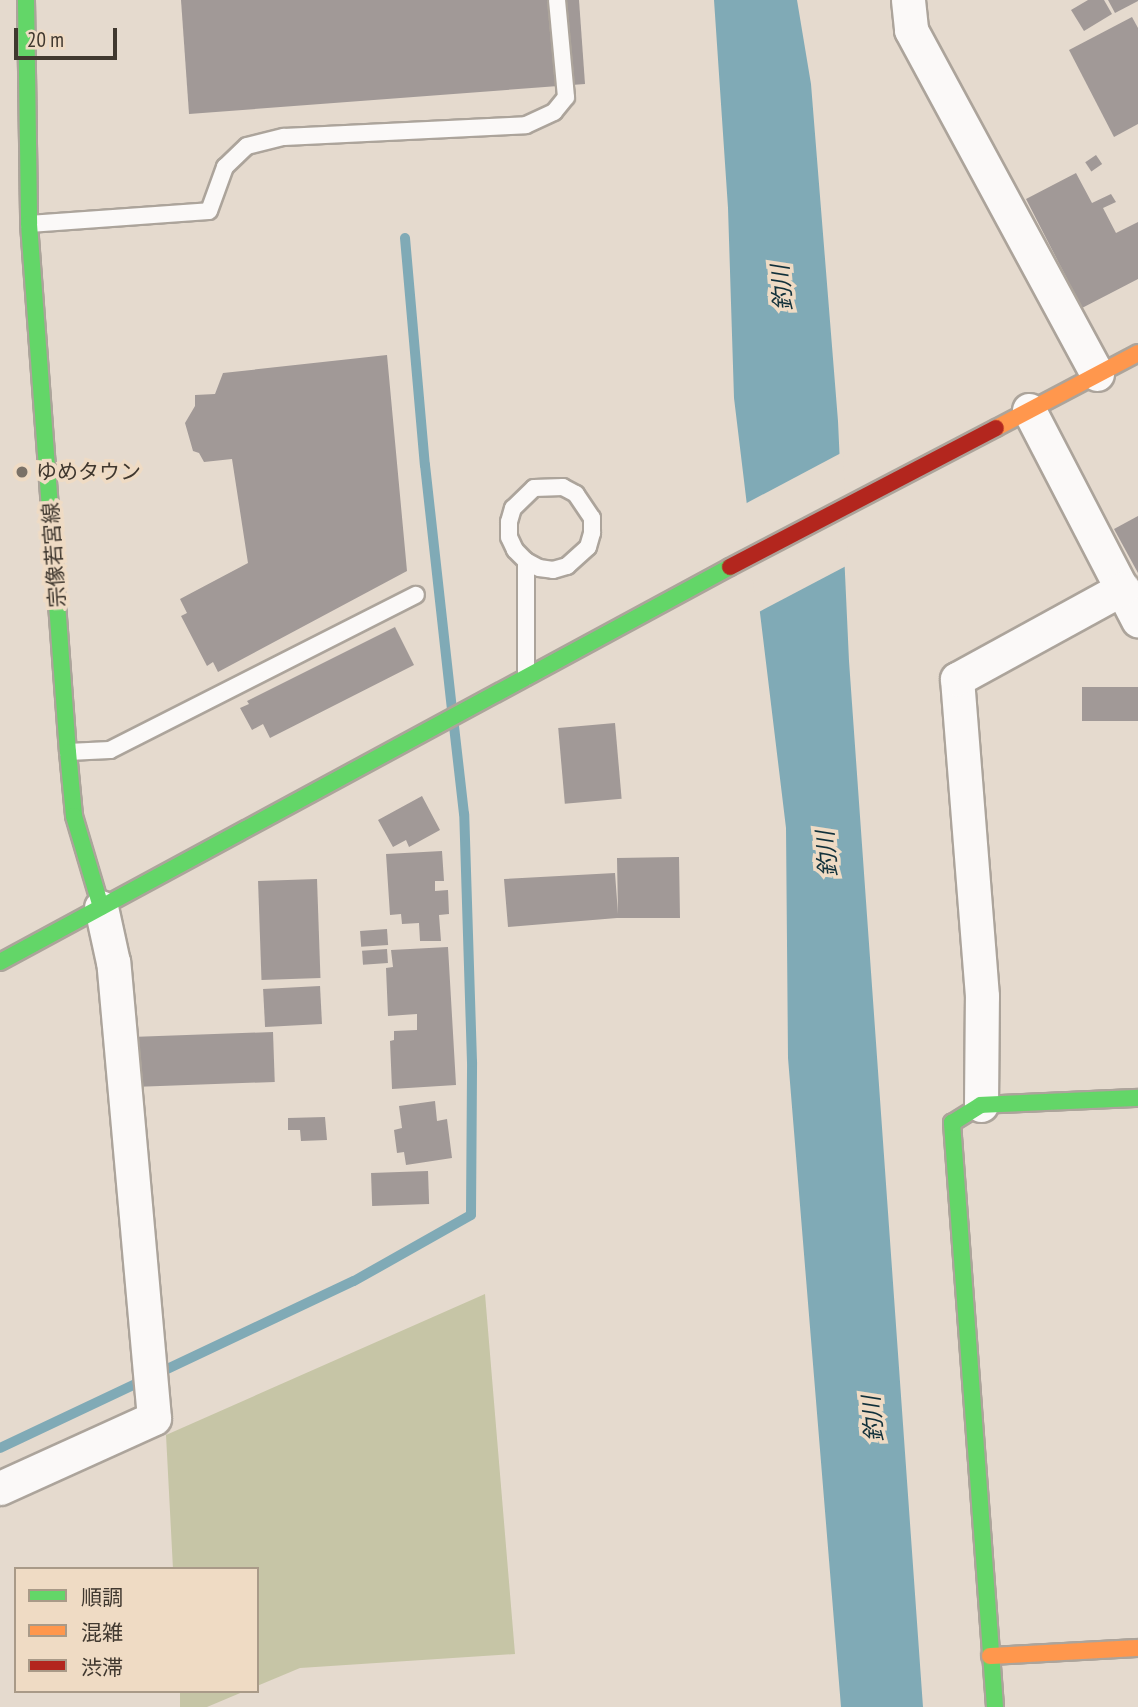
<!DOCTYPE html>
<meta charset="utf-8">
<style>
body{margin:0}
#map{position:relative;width:1138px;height:1707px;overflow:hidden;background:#e5dace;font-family:"PT Sans Narrow","Noto Sans JP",sans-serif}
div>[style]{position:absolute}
.green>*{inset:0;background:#c6c5a6}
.water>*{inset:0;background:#80aab6}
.pier>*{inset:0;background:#e5dace}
.stream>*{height:10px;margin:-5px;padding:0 5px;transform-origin:5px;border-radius:5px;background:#80aab6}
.building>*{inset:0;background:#a19997;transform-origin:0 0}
.roads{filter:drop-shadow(2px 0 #aca49b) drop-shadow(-2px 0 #aca49b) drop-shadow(0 2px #aca49b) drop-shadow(0 -2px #aca49b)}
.lane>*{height:16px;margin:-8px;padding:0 8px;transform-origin:8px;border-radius:8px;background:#fbf9f8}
.street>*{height:33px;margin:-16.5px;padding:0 16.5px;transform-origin:16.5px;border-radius:16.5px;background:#fbf9f8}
.fast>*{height:16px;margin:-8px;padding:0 8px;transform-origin:8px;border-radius:8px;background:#63d668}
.slow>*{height:16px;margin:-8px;padding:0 8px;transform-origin:8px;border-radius:8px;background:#ff974d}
.jam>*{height:16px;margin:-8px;padding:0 8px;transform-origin:8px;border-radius:8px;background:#b3261e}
.dots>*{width:19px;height:19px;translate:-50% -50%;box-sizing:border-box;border:4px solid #efdbc4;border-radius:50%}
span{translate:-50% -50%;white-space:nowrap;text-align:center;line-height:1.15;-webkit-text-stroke:7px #efdbc4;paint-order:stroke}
.poi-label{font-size:21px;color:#40382f}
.left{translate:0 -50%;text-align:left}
.street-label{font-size:21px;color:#40382f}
.water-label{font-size:23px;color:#10303a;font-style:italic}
.legend{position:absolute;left:14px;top:1567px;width:245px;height:126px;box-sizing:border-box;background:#efdbc4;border:2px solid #a99a88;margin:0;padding:9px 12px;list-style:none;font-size:21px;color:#40382f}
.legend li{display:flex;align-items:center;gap:14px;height:35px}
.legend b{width:35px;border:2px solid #a99a88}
.scale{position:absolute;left:14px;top:28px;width:103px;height:32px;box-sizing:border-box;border:4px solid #40382f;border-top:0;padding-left:9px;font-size:21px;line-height:24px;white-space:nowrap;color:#40382f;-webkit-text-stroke:5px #efdbc4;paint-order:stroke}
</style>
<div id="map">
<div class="green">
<i style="clip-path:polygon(485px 1294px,515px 1654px,300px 1668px,257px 1686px,257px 1569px,173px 1569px,166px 1435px)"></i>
<i style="clip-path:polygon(180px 1691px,245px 1691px,207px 1707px,180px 1707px)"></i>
</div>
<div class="water">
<i style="clip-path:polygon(714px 0,797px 0,811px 84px,838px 421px,849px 661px,923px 1707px,841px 1707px,788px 1058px,786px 828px,734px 398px,728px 208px)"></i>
</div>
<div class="pier">
<i style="clip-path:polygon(843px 452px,848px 565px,757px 613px,743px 505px)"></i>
</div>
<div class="stream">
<i style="left:405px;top:238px;width:228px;rotate:85deg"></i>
<i style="left:425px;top:465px;width:246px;rotate:83.7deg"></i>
<i style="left:0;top:1448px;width:391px;rotate:-25.3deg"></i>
<i style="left:354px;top:1281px;width:134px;rotate:-29.4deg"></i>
<i style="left:471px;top:1215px;width:153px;rotate:-89.6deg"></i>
<i style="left:472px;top:1062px;width:248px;rotate:-91.8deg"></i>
<i style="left:464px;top:814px;width:89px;rotate:-96.5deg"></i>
</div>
<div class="building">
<i style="clip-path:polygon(181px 0,579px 0,585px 84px,189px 114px)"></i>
<i style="clip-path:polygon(1088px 0,1104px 0,1112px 14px,1084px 31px,1071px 10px)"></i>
<i style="clip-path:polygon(1108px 0,1138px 0,1138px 1px,1115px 13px)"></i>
<i style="clip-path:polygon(1132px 17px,1138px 28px,1138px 124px,1114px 137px,1069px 50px)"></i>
<i style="left:1096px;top:155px;width:11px;height:13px;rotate:56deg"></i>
<i style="clip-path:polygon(1076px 173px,1092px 203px,1111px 194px,1116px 202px,1103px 208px,1116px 233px,1138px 222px,1138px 279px,1082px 308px,1026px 199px)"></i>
<i style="clip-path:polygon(387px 355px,407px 571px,218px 672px,213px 662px,207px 666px,181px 616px,187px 613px,180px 599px,248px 563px,232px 459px,204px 462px,199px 453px,193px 451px,185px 423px,195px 406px,195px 395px,215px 394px,223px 373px)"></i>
<i style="clip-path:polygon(1138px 516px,1138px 573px,1114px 529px)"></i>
<i style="clip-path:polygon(395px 627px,414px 665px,270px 738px,263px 724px,252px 730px,240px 708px,249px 704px,247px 701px)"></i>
<i style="left:1138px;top:687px;width:34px;height:56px;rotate:90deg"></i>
<i style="left:615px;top:723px;width:76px;height:57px;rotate:85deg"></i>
<i style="clip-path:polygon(422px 796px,440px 830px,409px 847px,406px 840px,393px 847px,378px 820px)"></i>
<i style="clip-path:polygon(442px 851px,444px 881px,435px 881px,435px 891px,448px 890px,449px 914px,439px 915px,441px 941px,420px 941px,419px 923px,402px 924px,401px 914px,390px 915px,386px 854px)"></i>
<i style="clip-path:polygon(679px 857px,680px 918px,617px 918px,508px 927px,504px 879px,615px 873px,618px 914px,617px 858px)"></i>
<i style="left:317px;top:879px;width:99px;height:59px;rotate:88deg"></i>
<i style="left:387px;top:929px;width:16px;height:27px;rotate:86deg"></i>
<i style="clip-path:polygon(448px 947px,456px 1085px,392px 1089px,390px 1041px,394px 1040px,394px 1031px,417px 1030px,417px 1014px,388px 1016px,386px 968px,393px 967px,391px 950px)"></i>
<i style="left:387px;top:949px;width:14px;height:25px;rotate:86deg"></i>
<i style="left:320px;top:986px;width:38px;height:57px;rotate:87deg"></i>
<i style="left:273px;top:1032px;width:50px;height:135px;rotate:88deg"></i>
<i style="clip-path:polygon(435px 1101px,437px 1121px,447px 1119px,452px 1158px,406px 1165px,404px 1152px,397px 1153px,394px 1130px,402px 1128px,399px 1106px)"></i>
<i style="clip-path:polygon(325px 1117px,327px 1140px,301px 1141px,300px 1130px,288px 1130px,288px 1118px)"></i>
<i style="left:428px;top:1171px;width:33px;height:57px;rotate:88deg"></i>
</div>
<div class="roads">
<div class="lane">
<i style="left:29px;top:224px;width:180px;rotate:-4.1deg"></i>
<i style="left:209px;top:211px;width:47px;rotate:-70deg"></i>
<i style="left:225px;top:167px;width:30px;rotate:-44deg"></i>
<i style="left:247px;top:146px;width:38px;rotate:-14deg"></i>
<i style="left:284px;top:137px;width:242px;rotate:-2.8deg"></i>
<i style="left:526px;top:125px;width:31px;rotate:-25deg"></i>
<i style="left:554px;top:112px;width:19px;rotate:-51deg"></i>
<i style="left:566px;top:97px;width:97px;rotate:-95.3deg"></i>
<i style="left:526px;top:561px;width:15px;rotate:28deg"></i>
<i style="left:539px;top:568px;width:14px;rotate:8deg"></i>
<i style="left:553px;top:570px;width:15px;rotate:-16deg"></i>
<i style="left:567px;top:566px;width:28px;rotate:-42deg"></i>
<i style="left:588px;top:547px;width:15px;rotate:-74deg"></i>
<i style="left:592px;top:533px;width:15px;rotate:-90deg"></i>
<i style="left:592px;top:518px;width:29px;rotate:-124deg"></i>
<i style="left:576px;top:494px;width:15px;rotate:-152deg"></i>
<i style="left:563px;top:487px;width:29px;rotate:178deg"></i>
<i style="left:534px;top:488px;width:29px;rotate:136deg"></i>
<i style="left:513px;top:508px;width:15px;rotate:106deg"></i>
<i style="left:509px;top:522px;width:15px;rotate:90deg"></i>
<i style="left:509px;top:537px;width:14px;rotate:65deg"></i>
<i style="left:515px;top:550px;width:16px;rotate:45deg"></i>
<i style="left:526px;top:561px;width:116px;rotate:90deg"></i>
<i style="left:68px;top:752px;width:42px;rotate:-2.7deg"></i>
<i style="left:110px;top:750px;width:343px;rotate:-26.9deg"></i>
</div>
<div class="street">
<i style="left:908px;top:0;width:30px;rotate:84deg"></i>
<i style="left:911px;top:30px;width:391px;rotate:61.6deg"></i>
<i style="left:1029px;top:410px;width:237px;rotate:62.6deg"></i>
<i style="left:981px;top:1105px;width:109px;rotate:-89.5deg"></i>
<i style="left:982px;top:996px;width:318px;rotate:-94.5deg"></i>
<i style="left:957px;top:679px;width:189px;rotate:-28.7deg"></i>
<i style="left:0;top:1488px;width:169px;rotate:-24.4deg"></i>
<i style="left:154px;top:1418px;width:458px;rotate:-95.1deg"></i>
<i style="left:113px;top:962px;width:56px;rotate:-102.3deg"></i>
</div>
<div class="fast">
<i style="left:26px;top:0;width:224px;rotate:89.2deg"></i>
<i style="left:29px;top:224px;width:529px;rotate:85.78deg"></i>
<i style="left:68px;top:752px;width:64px;rotate:84.6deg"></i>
<i style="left:74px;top:816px;width:95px;rotate:73.5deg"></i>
<i style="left:0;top:962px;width:830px;rotate:-28.42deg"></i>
<i style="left:995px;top:1707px;width:586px;rotate:-94.21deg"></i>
<i style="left:952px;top:1123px;width:34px;rotate:-32deg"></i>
<i style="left:981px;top:1105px;width:157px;rotate:-2.6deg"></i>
</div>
<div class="slow">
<i style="left:996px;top:428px;width:161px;rotate:-27.8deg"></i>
<i style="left:990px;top:1656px;width:148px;rotate:-3.1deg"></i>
</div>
<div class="jam">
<i style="left:730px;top:567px;width:300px;rotate:-27.6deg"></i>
</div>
</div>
<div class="dots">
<i style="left:22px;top:472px;background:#7a7167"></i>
</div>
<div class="poi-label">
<span class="left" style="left:36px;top:472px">ゆめタウン</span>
</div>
<div class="street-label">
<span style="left:54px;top:555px;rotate:-94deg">宗像若宮線</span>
</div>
<div class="water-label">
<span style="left:782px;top:288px;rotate:-95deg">釣川</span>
<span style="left:827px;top:854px;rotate:-95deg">釣川</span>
<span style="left:873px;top:1419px;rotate:-95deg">釣川</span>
</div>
<ul class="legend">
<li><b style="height:9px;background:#63d668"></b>順調</li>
<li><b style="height:9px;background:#ff974d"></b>混雑</li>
<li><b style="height:9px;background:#b3261e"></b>渋滞</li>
</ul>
<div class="scale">20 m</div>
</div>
